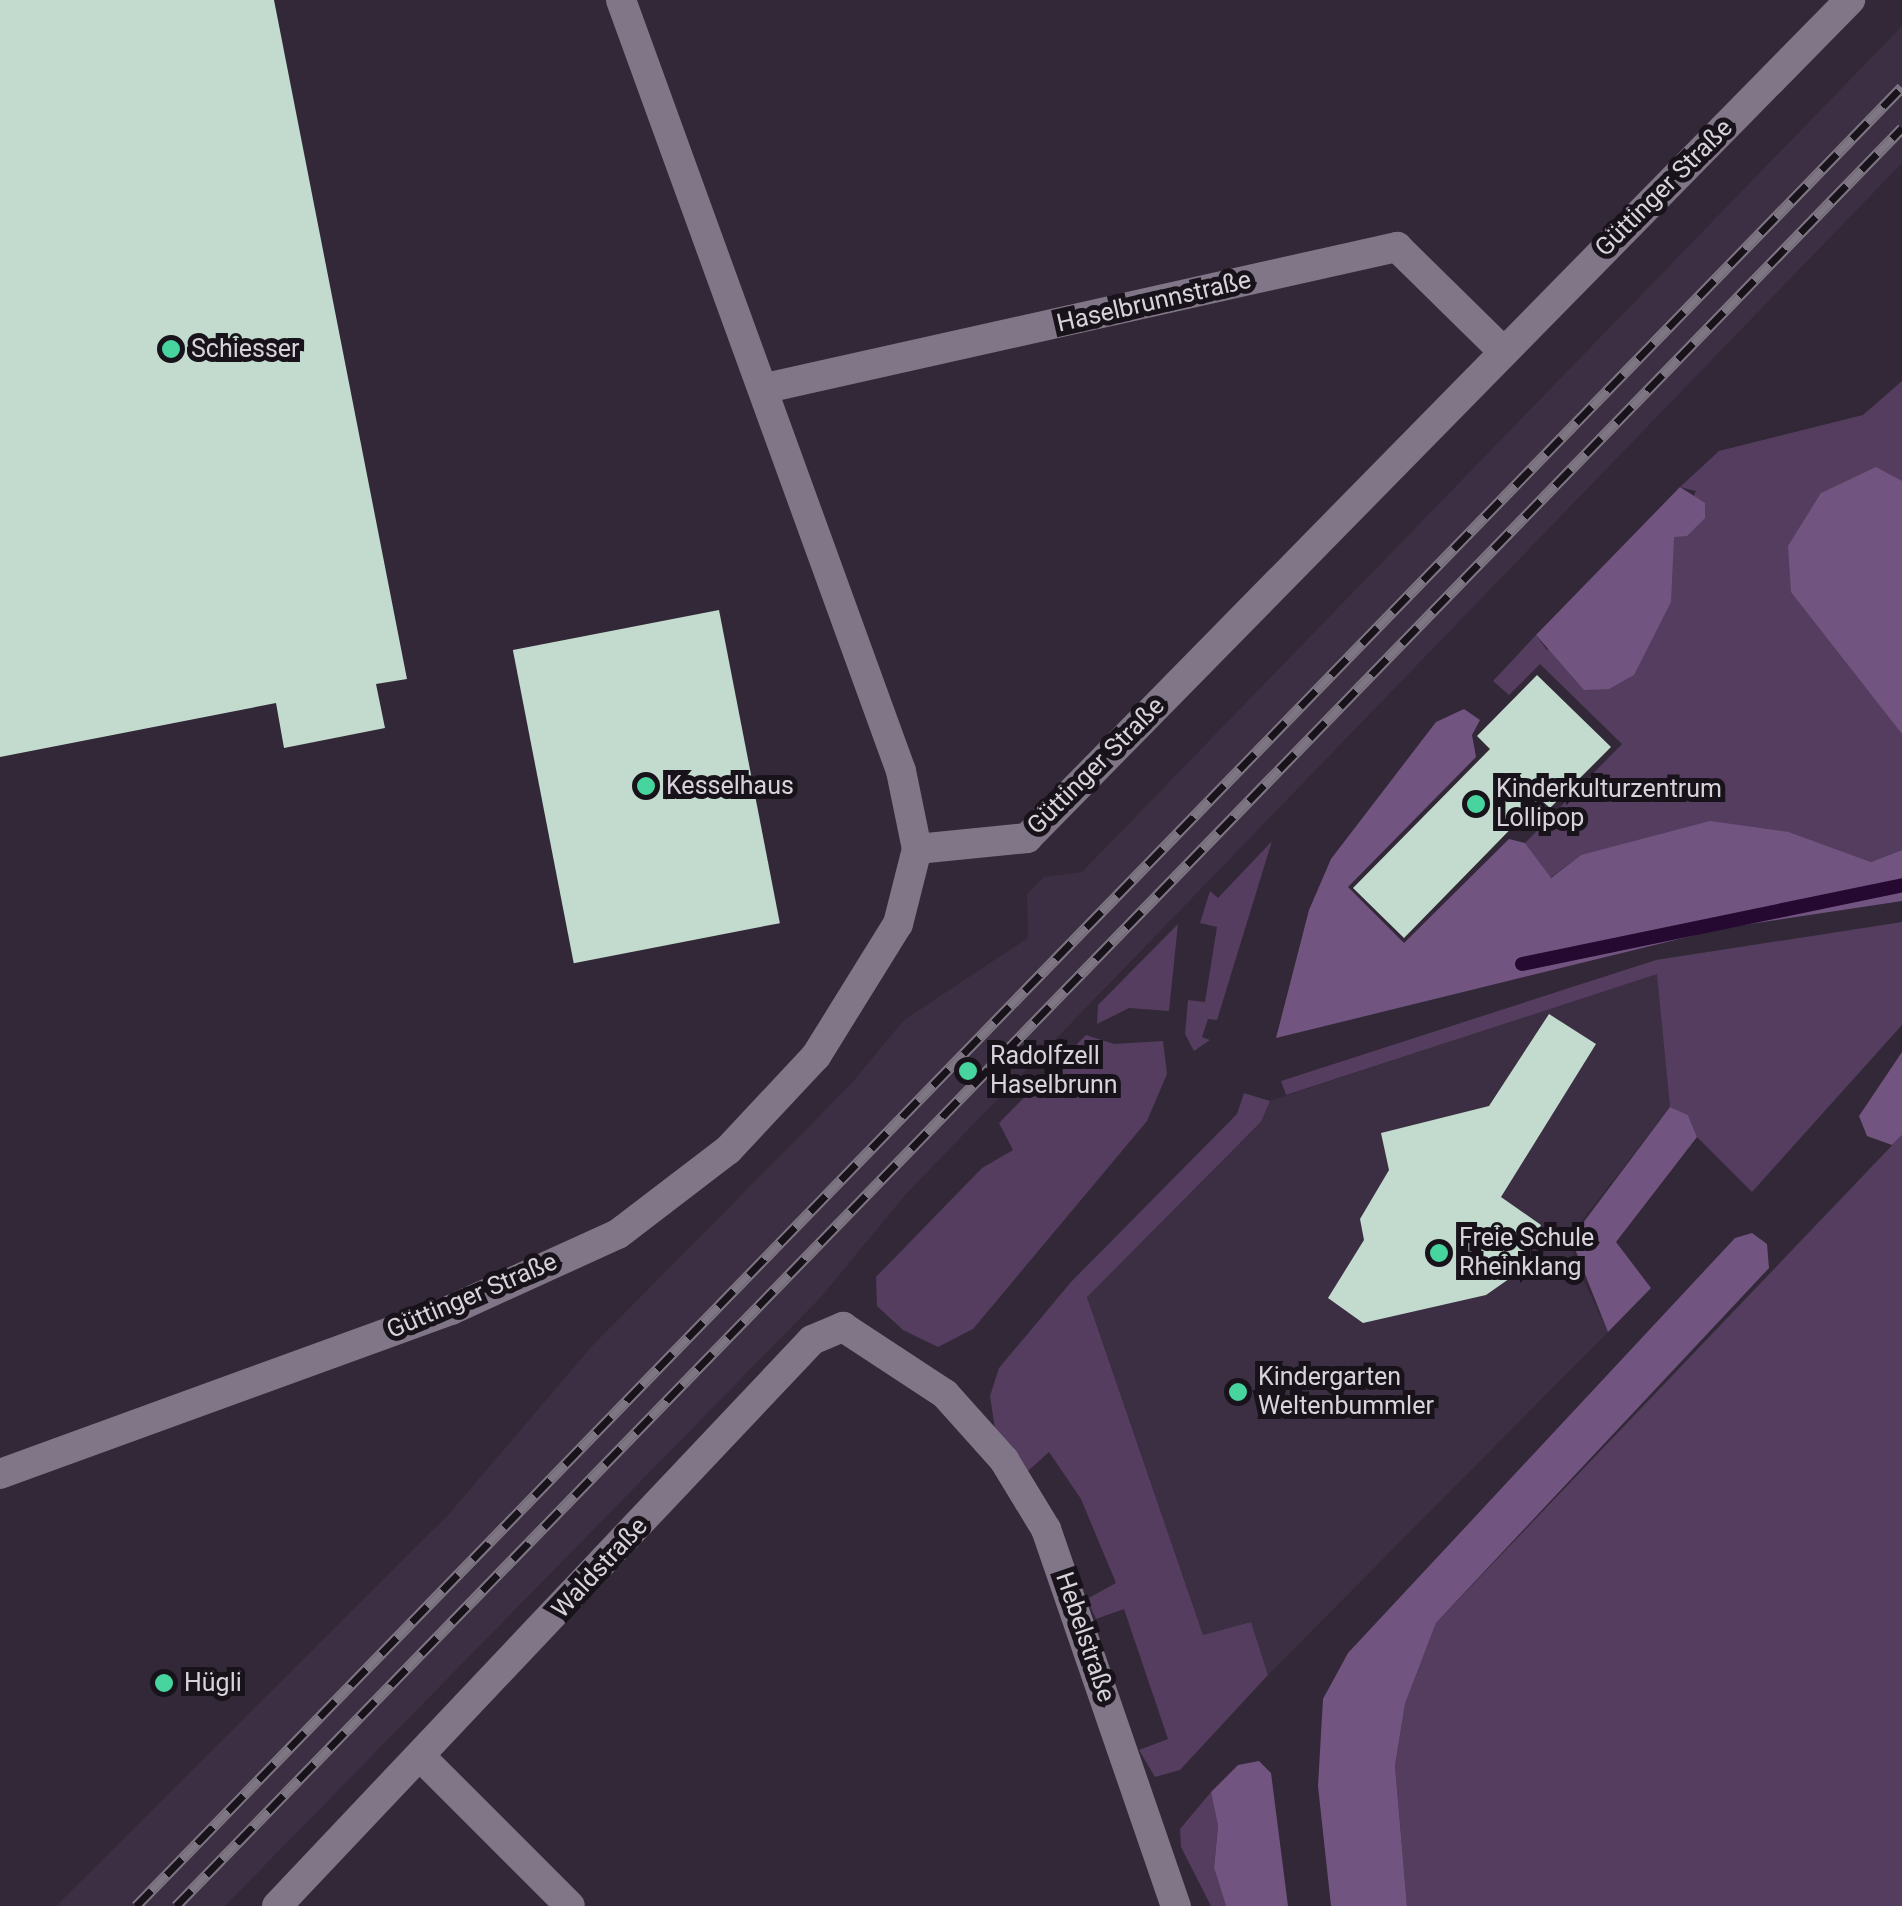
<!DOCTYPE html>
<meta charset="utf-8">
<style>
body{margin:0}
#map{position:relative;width:1902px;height:1906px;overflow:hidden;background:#322837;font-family:Roboto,sans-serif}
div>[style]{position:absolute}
.built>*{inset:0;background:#3c2f43}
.green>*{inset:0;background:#543d5e}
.forest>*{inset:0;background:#725480}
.stream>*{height:14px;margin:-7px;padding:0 7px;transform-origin:7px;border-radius:7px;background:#250930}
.building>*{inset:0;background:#c3dace;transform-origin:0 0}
.street>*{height:30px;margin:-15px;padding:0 15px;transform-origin:15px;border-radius:15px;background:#817687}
.rail>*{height:11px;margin-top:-5.5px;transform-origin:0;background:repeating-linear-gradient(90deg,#18131a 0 22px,#7e7682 0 44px);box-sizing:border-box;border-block:2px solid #7e7682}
.dots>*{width:28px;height:28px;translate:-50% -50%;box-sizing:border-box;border:5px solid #18131a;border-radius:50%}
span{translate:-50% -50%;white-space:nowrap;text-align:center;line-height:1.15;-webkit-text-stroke:10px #18131a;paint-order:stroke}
.street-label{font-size:25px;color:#d8d2db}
.poi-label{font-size:25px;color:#d8d2db}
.left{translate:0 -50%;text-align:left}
</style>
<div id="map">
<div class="built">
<i style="clip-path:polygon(1902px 26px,1902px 163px,906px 1194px,821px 1297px,225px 1906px,56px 1906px,448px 1515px,593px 1345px,851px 1084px,904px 1020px,1028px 938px,1027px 894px,1044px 877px,1082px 872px)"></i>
<i style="clip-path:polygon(1658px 973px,1670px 1107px,1574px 1231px,1573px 1258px,1608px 1332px,1268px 1675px,1251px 1622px,1203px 1635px,1087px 1296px,1261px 1123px,1270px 1101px)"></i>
</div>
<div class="green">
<i style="clip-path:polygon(1902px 381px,1902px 850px,1871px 862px,1789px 832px,1581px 855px,1550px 878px,1525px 843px,1622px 744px,1540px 664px,1509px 695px,1493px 681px,1536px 635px,1547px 650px,1674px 537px,1696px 491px,1680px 487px,1719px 451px,1863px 415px)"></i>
<i style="clip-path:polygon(1272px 841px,1217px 1020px,1208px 1019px,1202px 1037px,1210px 1040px,1194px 1051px,1185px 1034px,1188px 1000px,1205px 1002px,1217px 927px,1200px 923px,1210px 891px,1218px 898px)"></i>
<i style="clip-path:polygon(1902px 922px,1902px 1025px,1752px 1192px,1697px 1137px,1688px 1115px,1670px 1107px,1657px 974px,1286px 1095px,1281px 1081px,1656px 960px)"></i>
<i style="clip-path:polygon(1178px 924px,1169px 1011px,1129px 1008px,1097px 1024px,1098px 1005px)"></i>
<i style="clip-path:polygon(1086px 1035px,1114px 1044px,1163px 1041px,1167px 1074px,1147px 1121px,973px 1329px,938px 1347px,903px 1330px,877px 1306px,876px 1277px,982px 1168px,1013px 1150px,999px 1123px)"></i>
<i style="clip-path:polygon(1244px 1093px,1270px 1101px,1261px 1122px,1087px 1297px,1203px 1635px,1251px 1622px,1268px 1675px,1180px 1770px,1155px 1777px,1139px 1750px,1168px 1739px,1124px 1609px,1096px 1619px,1087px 1599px,1116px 1583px,1081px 1499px,1049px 1452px,1028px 1471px,995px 1429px,990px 1396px,999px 1368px,1071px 1282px,1237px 1114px)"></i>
<i style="clip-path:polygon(1902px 1135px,1902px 1906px,1407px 1906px,1395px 1766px,1405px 1704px,1436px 1623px)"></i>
<i style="clip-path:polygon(1211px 1792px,1218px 1826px,1214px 1868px,1226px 1906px,1211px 1906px,1181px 1847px,1180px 1829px)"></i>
</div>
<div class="forest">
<i style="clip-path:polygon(1876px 467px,1902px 481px,1902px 734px,1791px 592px,1788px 546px,1821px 493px)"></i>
<i style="clip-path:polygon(1680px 487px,1705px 503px,1705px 518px,1687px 536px,1674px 537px,1671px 602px,1634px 675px,1609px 689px,1584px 690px,1536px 635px)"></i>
<i style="clip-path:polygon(1464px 709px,1480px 720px,1472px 735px,1476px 757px,1348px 887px,1404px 943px,1509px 839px,1525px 843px,1551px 878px,1581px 855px,1710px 821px,1789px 832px,1871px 862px,1902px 850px,1902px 901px,1724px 928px,1276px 1038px,1309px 910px,1331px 859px,1436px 722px)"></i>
<i style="clip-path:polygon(1902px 1052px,1902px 1135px,1892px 1145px,1867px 1136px,1859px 1116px)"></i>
<i style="clip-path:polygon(1670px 1107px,1688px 1115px,1697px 1137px,1616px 1242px,1651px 1288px,1608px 1332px,1571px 1239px)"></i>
<i style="clip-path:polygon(1752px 1233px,1767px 1244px,1769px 1268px,1436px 1623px,1405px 1704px,1395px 1766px,1407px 1906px,1331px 1906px,1318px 1786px,1323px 1699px,1348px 1653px,1735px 1238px)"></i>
<i style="clip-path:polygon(1259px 1761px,1271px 1773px,1288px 1906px,1226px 1906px,1214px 1868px,1218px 1826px,1211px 1792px,1238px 1765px)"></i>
</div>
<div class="stream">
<i style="left:1522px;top:964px;width:388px;rotate:-11.7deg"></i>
</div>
<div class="building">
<i style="clip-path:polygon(0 0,274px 0,407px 679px,376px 684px,385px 728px,284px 748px,276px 703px,0 757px)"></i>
<i style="left:719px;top:610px;width:319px;height:210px;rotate:79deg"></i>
<i style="clip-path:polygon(1537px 675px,1611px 747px,1550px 808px,1540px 799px,1404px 938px,1353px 888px,1490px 749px,1477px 736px)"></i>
<i style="clip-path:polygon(1549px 1014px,1596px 1044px,1501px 1197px,1541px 1225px,1516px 1274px,1486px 1295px,1363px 1323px,1328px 1298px,1364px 1240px,1360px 1219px,1389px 1170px,1381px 1133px,1489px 1106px)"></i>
</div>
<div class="street">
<i style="left:766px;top:388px;width:647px;rotate:-12.6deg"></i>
<i style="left:1397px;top:247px;width:148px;rotate:44.5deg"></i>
<i style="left:917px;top:849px;width:111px;rotate:-5.7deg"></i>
<i style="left:1027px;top:838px;width:1175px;rotate:-45.52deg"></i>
<i style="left:0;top:1474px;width:480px;rotate:-20deg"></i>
<i style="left:451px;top:1310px;width:183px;rotate:-24.5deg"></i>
<i style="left:618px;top:1234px;width:138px;rotate:-37.4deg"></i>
<i style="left:728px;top:1150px;width:129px;rotate:-46.9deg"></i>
<i style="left:816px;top:1056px;width:155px;rotate:-58.2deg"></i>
<i style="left:898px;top:924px;width:77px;rotate:-75.8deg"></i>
<i style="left:917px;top:849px;width:80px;rotate:-101.6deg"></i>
<i style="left:901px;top:771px;width:820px;rotate:-109.96deg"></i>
<i style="left:422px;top:1758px;width:209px;rotate:45deg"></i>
<i style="left:277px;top:1906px;width:779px;rotate:-46.61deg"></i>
<i style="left:812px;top:1340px;width:34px;rotate:-23deg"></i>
<i style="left:843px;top:1327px;width:122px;rotate:33.3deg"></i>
<i style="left:945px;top:1394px;width:89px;rotate:48.2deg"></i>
<i style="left:1004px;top:1460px;width:81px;rotate:58.7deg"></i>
<i style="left:1046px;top:1529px;width:399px;rotate:71deg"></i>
</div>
<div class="rail">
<i style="left:136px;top:1906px;width:2535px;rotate:-45.85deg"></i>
<i style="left:176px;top:1906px;width:2478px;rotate:-45.85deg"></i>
</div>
<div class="dots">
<i style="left:171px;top:349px;background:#47d49e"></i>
<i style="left:646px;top:786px;background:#47d49e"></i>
<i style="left:1476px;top:804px;background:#47d49e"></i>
<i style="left:968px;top:1071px;background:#47d49e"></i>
<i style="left:1439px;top:1253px;background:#47d49e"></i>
<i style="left:1238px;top:1392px;background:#47d49e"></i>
<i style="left:164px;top:1683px;background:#47d49e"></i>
</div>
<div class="street-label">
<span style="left:1664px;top:188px;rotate:-45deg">Güttinger Straße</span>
<span style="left:1154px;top:302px;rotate:-13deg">Haselbrunnstraße</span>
<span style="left:1096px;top:766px;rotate:-45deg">Güttinger Straße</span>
<span style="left:472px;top:1296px;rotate:-23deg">Güttinger Straße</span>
<span style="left:600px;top:1568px;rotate:-47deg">Waldstraße</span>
<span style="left:1085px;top:1637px;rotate:71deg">Hebelstraße</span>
</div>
<div class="poi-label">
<span class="left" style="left:191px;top:349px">Schiesser</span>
<span class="left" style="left:666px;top:786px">Kesselhaus</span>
<span class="left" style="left:1496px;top:804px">Kinderkulturzentrum<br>Lollipop</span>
<span class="left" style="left:990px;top:1071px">Radolfzell<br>Haselbrunn</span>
<span class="left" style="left:1459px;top:1253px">Freie Schule<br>Rheinklang</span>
<span class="left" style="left:1258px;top:1392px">Kindergarten<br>Weltenbummler</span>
<span class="left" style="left:184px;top:1683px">Hügli</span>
</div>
</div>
